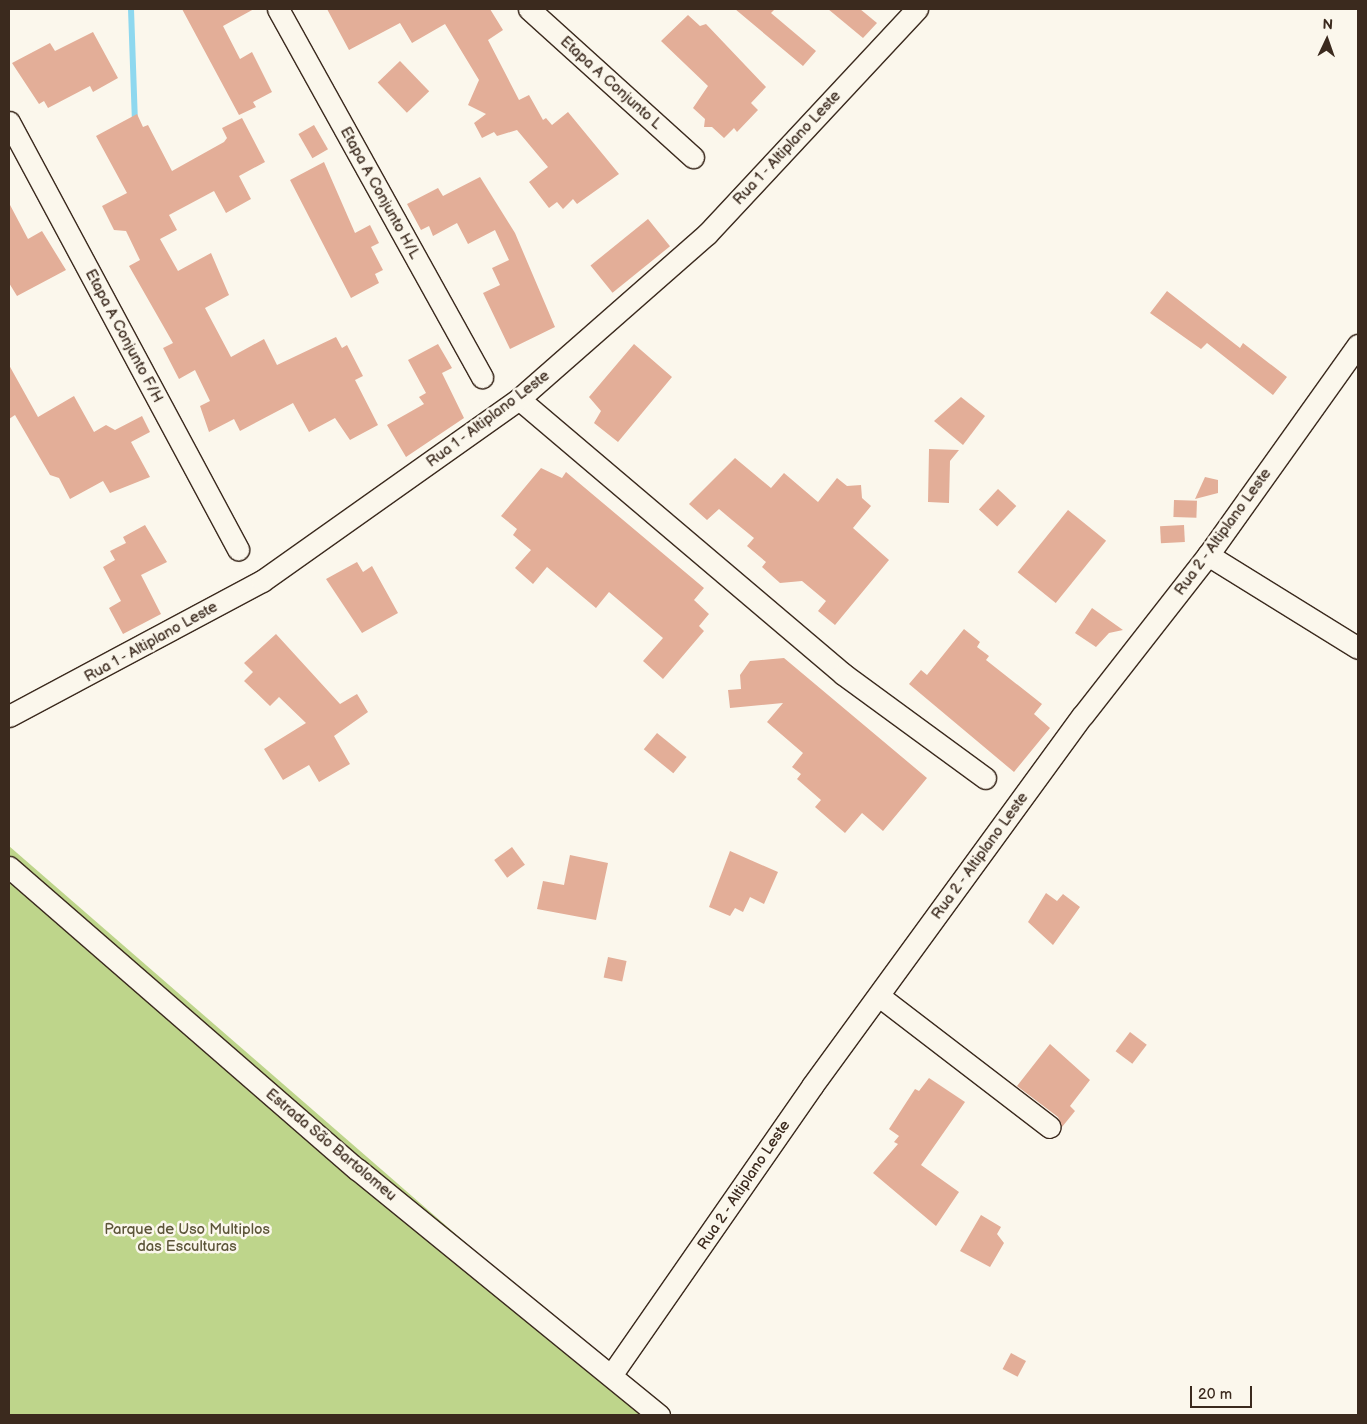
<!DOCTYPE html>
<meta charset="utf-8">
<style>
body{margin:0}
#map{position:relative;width:1367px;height:1424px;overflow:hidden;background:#fbf7ec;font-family:"Balsamiq Sans",sans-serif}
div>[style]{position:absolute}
.green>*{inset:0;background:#bed58b}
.stream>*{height:6px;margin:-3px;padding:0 3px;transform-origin:3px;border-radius:3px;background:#8ed8ef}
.building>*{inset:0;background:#e3ae98;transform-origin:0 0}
.roads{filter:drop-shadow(1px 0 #3b2a1e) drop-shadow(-1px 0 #3b2a1e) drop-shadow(0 1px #3b2a1e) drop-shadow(0 -1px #3b2a1e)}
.minor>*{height:21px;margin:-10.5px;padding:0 10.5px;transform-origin:10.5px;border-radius:10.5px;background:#fbf7ec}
span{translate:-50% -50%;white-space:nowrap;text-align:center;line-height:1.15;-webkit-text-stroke:5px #fbf7ec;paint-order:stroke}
.street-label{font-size:15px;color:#3b2a1e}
.park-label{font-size:15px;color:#5c5539}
.frame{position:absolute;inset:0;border:10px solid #3b2a1e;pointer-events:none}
.north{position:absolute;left:1302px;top:15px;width:50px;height:50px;-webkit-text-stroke:4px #fbf7ec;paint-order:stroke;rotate:3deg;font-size:14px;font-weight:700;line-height:20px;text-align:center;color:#3b2a1e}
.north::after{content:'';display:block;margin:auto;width:18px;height:22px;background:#3b2a1e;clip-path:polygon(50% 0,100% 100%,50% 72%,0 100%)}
.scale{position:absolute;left:1190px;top:1386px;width:62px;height:22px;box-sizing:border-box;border:2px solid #3b2a1e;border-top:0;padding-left:6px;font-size:15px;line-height:18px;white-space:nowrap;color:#3b2a1e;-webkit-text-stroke:4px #fbf7ec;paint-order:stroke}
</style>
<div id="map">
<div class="green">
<i style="clip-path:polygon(9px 846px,611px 1369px,663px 1415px,9px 1415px)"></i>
</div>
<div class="stream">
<i style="left:131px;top:9px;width:113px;rotate:88deg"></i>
</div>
<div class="building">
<i style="clip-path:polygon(182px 9px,254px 9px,223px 26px,240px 59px,252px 52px,272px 92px,253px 102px,256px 107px,239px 115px)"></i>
<i style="clip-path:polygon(327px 9px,490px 9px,503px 30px,488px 40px,519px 100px,529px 95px,543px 120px,546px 118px,552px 125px,568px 112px,619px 174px,577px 204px,573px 199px,563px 209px,557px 202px,549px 208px,529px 182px,548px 167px,517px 130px,497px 136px,494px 132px,482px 138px,474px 123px,486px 114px,468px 105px,479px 80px,445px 24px,412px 43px,400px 23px,349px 50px)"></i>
<i style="clip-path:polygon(735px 9px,775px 9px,771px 13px,816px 51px,803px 66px)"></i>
<i style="clip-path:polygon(828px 9px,860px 9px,877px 23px,863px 38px)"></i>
<i style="clip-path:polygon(688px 15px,700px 26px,706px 24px,766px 87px,751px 103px,758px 110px,737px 132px,734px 128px,724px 138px,712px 127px,704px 127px,705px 119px,693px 108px,708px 86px,661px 41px)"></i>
<i style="clip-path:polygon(93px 32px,118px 78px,93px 92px,90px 86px,48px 108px,44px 101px,39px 104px,12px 63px,50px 43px,55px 51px)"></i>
<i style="left:400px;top:61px;width:42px;height:31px;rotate:46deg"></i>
<i style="clip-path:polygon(137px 114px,143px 127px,148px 125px,172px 171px,224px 142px,227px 138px,222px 128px,242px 118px,265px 162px,239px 176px,251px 199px,226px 213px,214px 191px,169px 215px,177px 230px,160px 239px,178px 271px,211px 253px,229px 295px,205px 308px,231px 357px,264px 339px,277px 365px,336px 337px,342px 348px,347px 345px,363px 376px,355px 380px,378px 425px,350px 440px,335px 418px,309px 432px,293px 403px,240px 431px,234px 419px,209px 432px,200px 406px,210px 401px,195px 370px,179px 379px,163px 348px,173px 343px,129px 266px,140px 260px,126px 231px,114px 230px,102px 206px,127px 193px,96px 136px)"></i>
<i style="left:314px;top:125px;width:28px;height:18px;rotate:60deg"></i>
<i style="clip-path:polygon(324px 162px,355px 233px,370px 225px,379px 243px,371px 247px,383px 270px,375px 274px,379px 283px,351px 298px,290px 180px)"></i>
<i style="clip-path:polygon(480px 177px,515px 233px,555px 327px,510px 349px,483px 293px,500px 285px,492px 268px,509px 260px,495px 230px,468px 244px,457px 223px,433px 236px,429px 226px,421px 230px,407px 204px,438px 188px,443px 196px)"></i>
<i style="clip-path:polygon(9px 203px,28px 239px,42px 231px,66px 270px,17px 296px,9px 283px)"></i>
<i style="left:648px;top:219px;width:35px;height:74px;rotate:51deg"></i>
<i style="clip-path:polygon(1167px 291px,1240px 348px,1243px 343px,1287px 377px,1273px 395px,1207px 343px,1201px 349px,1150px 313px)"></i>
<i style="clip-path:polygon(438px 344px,452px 368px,442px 373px,464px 418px,406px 457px,387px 425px,424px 404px,419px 397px,426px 393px,408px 360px)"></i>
<i style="clip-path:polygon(634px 344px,672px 377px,618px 442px,594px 423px,601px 411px,589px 397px)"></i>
<i style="clip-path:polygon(9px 365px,38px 417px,74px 396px,94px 432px,106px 425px,115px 430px,142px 416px,150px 432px,131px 442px,150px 477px,110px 493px,103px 481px,70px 499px,59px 478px,50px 475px,15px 415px,9px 419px)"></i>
<i style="clip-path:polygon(961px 397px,985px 416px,963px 445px,934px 421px)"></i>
<i style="clip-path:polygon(929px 449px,959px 450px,950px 461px,949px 503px,928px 502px)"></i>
<i style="clip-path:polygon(735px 458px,771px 488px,784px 473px,818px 502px,837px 478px,847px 486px,861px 485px,862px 498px,871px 506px,853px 528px,889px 560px,835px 625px,818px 611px,826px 601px,802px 581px,780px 583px,762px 567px,766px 562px,747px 546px,754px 538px,732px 520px,719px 509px,707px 520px,689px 504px)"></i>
<i style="clip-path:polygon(541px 468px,562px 478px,566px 472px,704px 588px,694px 600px,709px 614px,699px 626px,704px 631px,663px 679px,643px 661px,663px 638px,609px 592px,596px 608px,547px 567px,533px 584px,515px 568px,531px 550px,513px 535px,517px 529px,501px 516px)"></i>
<i style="clip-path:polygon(1205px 477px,1218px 480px,1218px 493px,1195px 499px)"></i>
<i style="left:998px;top:489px;width:25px;height:28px;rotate:43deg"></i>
<i style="left:1174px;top:500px;width:23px;height:17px;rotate:2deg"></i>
<i style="left:1068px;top:510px;width:49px;height:80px;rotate:39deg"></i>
<i style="clip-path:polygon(145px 525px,167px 562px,141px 575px,161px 614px,123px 634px,109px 608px,121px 601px,103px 567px,115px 560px,110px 551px,126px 543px,123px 537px)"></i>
<i style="left:1184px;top:525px;width:17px;height:24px;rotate:87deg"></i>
<i style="clip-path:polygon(357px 562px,363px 572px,372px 566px,398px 613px,362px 633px,326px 579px)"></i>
<i style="clip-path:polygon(1092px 608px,1123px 630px,1109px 633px,1096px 647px,1075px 633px)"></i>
<i style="clip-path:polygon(964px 629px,980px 642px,977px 647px,989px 656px,986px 660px,1042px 704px,1034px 714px,1050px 728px,1014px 772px,909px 684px,921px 670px,927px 675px)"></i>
<i style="clip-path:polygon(276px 634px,340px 704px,357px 694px,368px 712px,334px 736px,350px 764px,319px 782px,309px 765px,283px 780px,264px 749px,306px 723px,279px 697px,270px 706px,244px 681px,253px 672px,244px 663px)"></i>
<i style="clip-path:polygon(784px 658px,927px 778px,883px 831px,862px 813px,845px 833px,815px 807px,821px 800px,797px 779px,801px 774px,792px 767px,803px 753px,767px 722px,783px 703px,730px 708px,728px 690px,741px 689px,740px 675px,750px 661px)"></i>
<i style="left:657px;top:733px;width:38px;height:21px;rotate:39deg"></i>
<i style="left:512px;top:847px;width:22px;height:22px;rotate:54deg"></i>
<i style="clip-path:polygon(730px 851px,778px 872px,764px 904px,750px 897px,743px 912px,735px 908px,730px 916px,709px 907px)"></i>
<i style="clip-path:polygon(570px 855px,608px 863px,596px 920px,537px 909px,543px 881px,564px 885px)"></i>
<i style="clip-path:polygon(1046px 893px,1057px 901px,1063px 894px,1080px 907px,1053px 945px,1028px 922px)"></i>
<i style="left:608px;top:957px;width:19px;height:21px;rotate:12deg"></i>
<i style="left:1130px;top:1032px;width:21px;height:24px;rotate:37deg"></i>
<i style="clip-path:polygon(1050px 1044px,1090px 1080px,1070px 1106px,1075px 1111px,1062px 1127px,1058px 1117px,1017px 1086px)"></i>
<i style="clip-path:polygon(929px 1078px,965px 1102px,921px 1165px,959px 1192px,936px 1226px,873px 1173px,898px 1144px,894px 1142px,899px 1136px,889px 1129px,915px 1089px,919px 1091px)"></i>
<i style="clip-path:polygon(981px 1215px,1001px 1227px,997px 1234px,1004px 1243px,990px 1267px,960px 1251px)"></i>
<i style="left:1011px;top:1353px;width:17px;height:18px;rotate:28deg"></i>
</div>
<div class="roads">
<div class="minor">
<i style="left:278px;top:9px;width:421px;rotate:61deg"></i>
<i style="left:529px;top:9px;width:221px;rotate:42.1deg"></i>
<i style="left:9px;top:122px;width:485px;rotate:61.8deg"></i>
<i style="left:519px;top:399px;width:425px;rotate:40.3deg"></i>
<i style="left:843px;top:674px;width:176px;rotate:36.2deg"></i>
<i style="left:1208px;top:555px;width:176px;rotate:31.8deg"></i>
<i style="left:9px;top:716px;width:287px;rotate:-28.1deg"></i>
<i style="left:262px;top:581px;width:315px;rotate:-35.3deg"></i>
<i style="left:519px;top:399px;width:250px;rotate:-41.3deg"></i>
<i style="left:707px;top:234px;width:308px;rotate:-47deg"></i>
<i style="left:9px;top:867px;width:461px;rotate:41deg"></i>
<i style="left:357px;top:1169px;width:390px;rotate:39.2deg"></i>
<i style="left:879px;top:996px;width:215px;rotate:37.5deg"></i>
<i style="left:612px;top:1374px;width:351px;rotate:-55.2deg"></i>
<i style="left:812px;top:1086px;width:459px;rotate:-53.9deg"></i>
<i style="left:1083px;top:715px;width:203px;rotate:-52deg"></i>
<i style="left:1208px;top:555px;width:258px;rotate:-54.5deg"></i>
</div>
</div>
<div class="street-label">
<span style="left:611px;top:83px;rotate:42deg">Etapa A Conjunto L</span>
<span style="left:787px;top:148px;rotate:-47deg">Rua 1 - Altiplano Leste</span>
<span style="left:380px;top:193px;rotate:61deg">Etapa A Conjunto H/L</span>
<span style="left:124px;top:336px;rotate:62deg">Etapa A Conjunto F/H</span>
<span style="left:488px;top:419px;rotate:-37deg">Rua 1 - Altiplano Leste</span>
<span style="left:1223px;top:532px;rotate:-54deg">Rua 2 - Altiplano Leste</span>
<span style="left:151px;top:642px;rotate:-29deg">Rua 1 - Altiplano Leste</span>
<span style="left:980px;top:856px;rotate:-54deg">Rua 2 - Altiplano Leste</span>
<span style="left:331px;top:1145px;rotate:40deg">Estrada São Bartolomeu</span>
<span style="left:744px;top:1185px;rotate:-56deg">Rua 2 - Altiplano Leste</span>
</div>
<div class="park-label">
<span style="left:187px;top:1238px">Parque de Uso Multiplos<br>das Esculturas</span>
</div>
<div class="frame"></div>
<div class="north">N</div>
<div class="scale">20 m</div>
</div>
